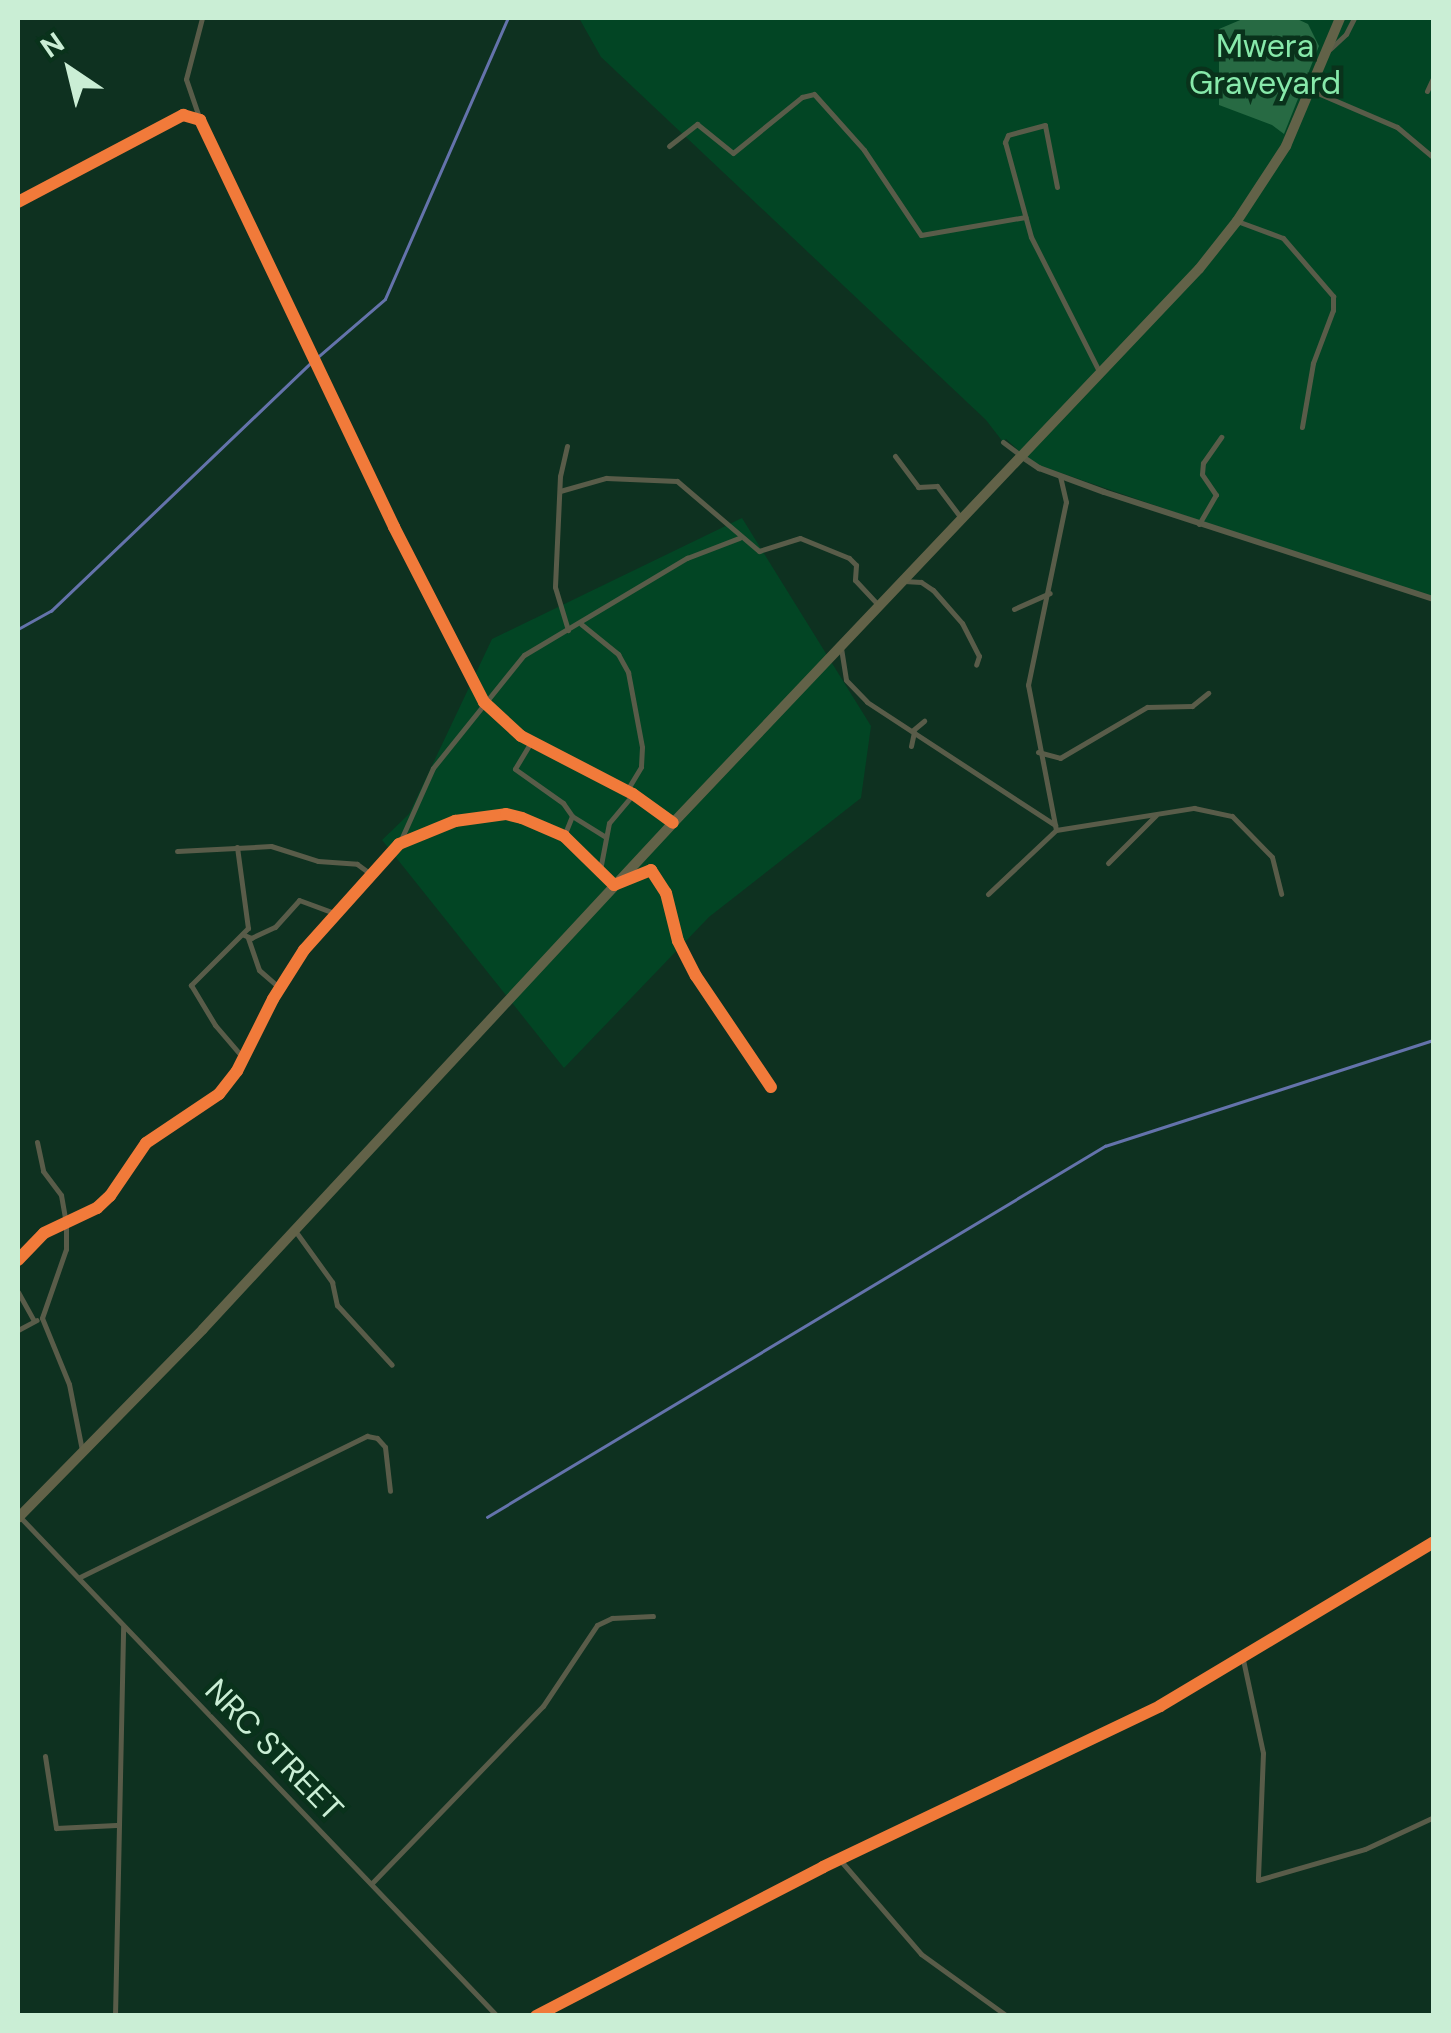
<!DOCTYPE html>
<style>
body{margin:0}
#map{position:relative;width:1451px;height:2033px;overflow:hidden;background:#0e3120;font-family:"DM Sans",sans-serif}
div>[style]{position:absolute}
.built>*{inset:0;background:#024524}
.forest>*{inset:0;background:#276a43}
.stream>*{height:2.5px;margin:-1.25px;padding:0 1.25px;transform-origin:1.25px;border-radius:1.25px;background:#6473ab}
.minor>*{height:5px;margin:-2.5px;padding:0 2.5px;transform-origin:2.5px;border-radius:2.5px;background:#595c49}
.tertiary>*{height:6px;margin:-3px;padding:0 3px;transform-origin:3px;border-radius:3px;background:#595c49}
.trunk>*{height:10px;margin:-5px;padding:0 5px;transform-origin:5px;border-radius:5px;background:#626248}
.cycleway>*{height:12px;margin:-6px;padding:0 6px;transform-origin:6px;border-radius:6px;background:#f17a3a}
span{translate:-50% -50%;white-space:nowrap;text-align:center;line-height:1.15;-webkit-text-stroke:9px #09321b;paint-order:stroke}
.park-label{font-size:32px;color:#87e9aa}
.street-label{font-size:32px;color:#caeed5}
.frame{position:absolute;inset:0;border:20px solid #caeed5;pointer-events:none}
.north{position:absolute;left:20px;top:20px;width:100px;height:100px;-webkit-text-stroke:8px #09321b;paint-order:stroke;rotate:325deg;font-size:28px;font-weight:700;line-height:40px;text-align:center;color:#caeed5}
.north::after{content:'';display:block;margin:auto;width:35px;height:45px;background:#caeed5;clip-path:polygon(50% 0,100% 100%,50% 72%,0 100%)}
</style>
<div id="map">
<div class="built">
<i style="clip-path:polygon(579px 18px,1433px 18px,1433px 601px,1032px 463px,1006px 439px,1003px 442px,986px 420px,601px 57px)"></i>
<i style="clip-path:polygon(742px 518px,871px 726px,861px 798px,709px 917px,564px 1068px,382px 840px,409px 814px,492px 639px)"></i>
</div>
<div class="forest">
<i style="clip-path:polygon(1245px 18px,1295px 18px,1308px 24px,1319px 46px,1284px 134px,1272px 125px,1219px 105px,1219px 29px)"></i>
</div>
<div class="stream">
<i style="left:319px;top:356px;width:87px;rotate:-40.8deg"></i>
<i style="left:385px;top:299px;width:307px;rotate:-66.4deg"></i>
<i style="left:18px;top:629px;width:38px;rotate:-29deg"></i>
<i style="left:51px;top:611px;width:361px;rotate:-43.7deg"></i>
<i style="left:487px;top:1517px;width:721px;rotate:-30.98deg"></i>
<i style="left:1105px;top:1146px;width:346px;rotate:-17.9deg"></i>
</div>
<div class="minor">
<i style="left:1330px;top:49px;width:22px;rotate:-43deg"></i>
<i style="left:1346px;top:34px;width:18px;rotate:-63deg"></i>
<i style="left:1313px;top:91px;width:91px;rotate:23.2deg"></i>
<i style="left:1397px;top:127px;width:48px;rotate:40deg"></i>
<i style="left:1427px;top:91px;width:17px;rotate:-65deg"></i>
<i style="left:200px;top:120px;width:43px;rotate:-108.9deg"></i>
<i style="left:186px;top:79px;width:63px;rotate:-75.3deg"></i>
<i style="left:669px;top:146px;width:36px;rotate:-38deg"></i>
<i style="left:697px;top:124px;width:46px;rotate:38.9deg"></i>
<i style="left:733px;top:153px;width:89px;rotate:-39.1deg"></i>
<i style="left:802px;top:97px;width:12px;rotate:-14deg"></i>
<i style="left:814px;top:94px;width:75px;rotate:48.2deg"></i>
<i style="left:864px;top:150px;width:102px;rotate:56.2deg"></i>
<i style="left:921px;top:235px;width:106px;rotate:-9.8deg"></i>
<i style="left:1057px;top:187px;width:63px;rotate:-101deg"></i>
<i style="left:1045px;top:125px;width:38px;rotate:165deg"></i>
<i style="left:1008px;top:135px;width:8px;rotate:113deg"></i>
<i style="left:1005px;top:142px;width:98px;rotate:74.7deg"></i>
<i style="left:1031px;top:237px;width:150px;rotate:63.1deg"></i>
<i style="left:18px;top:202px;width:187px;rotate:-27.8deg"></i>
<i style="left:183px;top:115px;width:18px;rotate:16deg"></i>
<i style="left:200px;top:120px;width:451px;rotate:64.5deg"></i>
<i style="left:394px;top:527px;width:197px;rotate:62.8deg"></i>
<i style="left:484px;top:702px;width:50px;rotate:42.6deg"></i>
<i style="left:521px;top:736px;width:126px;rotate:27.4deg"></i>
<i style="left:633px;top:794px;width:48px;rotate:35.7deg"></i>
<i style="left:1237px;top:221px;width:49px;rotate:20.3deg"></i>
<i style="left:1283px;top:238px;width:77px;rotate:49.2deg"></i>
<i style="left:1333px;top:296px;width:14px;rotate:90deg"></i>
<i style="left:1333px;top:310px;width:57px;rotate:110.7deg"></i>
<i style="left:1313px;top:363px;width:65px;rotate:99.8deg"></i>
<i style="left:1003px;top:442px;width:20px;rotate:37deg"></i>
<i style="left:567px;top:446px;width:31px;rotate:103deg"></i>
<i style="left:560px;top:476px;width:111px;rotate:92.6deg"></i>
<i style="left:555px;top:587px;width:45px;rotate:73.2deg"></i>
<i style="left:895px;top:456px;width:39px;rotate:53deg"></i>
<i style="left:918px;top:487px;width:19px;rotate:-3deg"></i>
<i style="left:937px;top:486px;width:40px;rotate:53deg"></i>
<i style="left:560px;top:491px;width:48px;rotate:-15.8deg"></i>
<i style="left:606px;top:478px;width:71px;rotate:2.4deg"></i>
<i style="left:677px;top:481px;width:108px;rotate:40.5deg"></i>
<i style="left:759px;top:551px;width:43px;rotate:-17.6deg"></i>
<i style="left:800px;top:538px;width:53px;rotate:22.2deg"></i>
<i style="left:849px;top:558px;width:10px;rotate:45deg"></i>
<i style="left:856px;top:565px;width:15px;rotate:94deg"></i>
<i style="left:855px;top:580px;width:34px;rotate:47deg"></i>
<i style="left:1199px;top:524px;width:34px;rotate:-60deg"></i>
<i style="left:1216px;top:495px;width:25px;rotate:-124deg"></i>
<i style="left:1202px;top:474px;width:11px;rotate:-85deg"></i>
<i style="left:1203px;top:463px;width:32px;rotate:-55deg"></i>
<i style="left:904px;top:581px;width:17px;rotate:3deg"></i>
<i style="left:921px;top:582px;width:14px;rotate:34deg"></i>
<i style="left:933px;top:590px;width:44px;rotate:48.7deg"></i>
<i style="left:962px;top:623px;width:37px;rotate:63deg"></i>
<i style="left:979px;top:656px;width:9px;rotate:108deg"></i>
<i style="left:1014px;top:609px;width:39px;rotate:-24deg"></i>
<i style="left:581px;top:624px;width:48px;rotate:39deg"></i>
<i style="left:618px;top:654px;width:21px;rotate:61deg"></i>
<i style="left:628px;top:672px;width:76px;rotate:79.4deg"></i>
<i style="left:642px;top:747px;width:20px;rotate:93deg"></i>
<i style="left:641px;top:767px;width:27px;rotate:121deg"></i>
<i style="left:841px;top:648px;width:32px;rotate:81deg"></i>
<i style="left:846px;top:680px;width:30px;rotate:46deg"></i>
<i style="left:867px;top:702px;width:225px;rotate:33.2deg"></i>
<i style="left:912px;top:731px;width:16px;rotate:-40deg"></i>
<i style="left:531px;top:742px;width:31px;rotate:121deg"></i>
<i style="left:515px;top:769px;width:59px;rotate:35.3deg"></i>
<i style="left:563px;top:803px;width:16px;rotate:55deg"></i>
<i style="left:572px;top:816px;width:22px;rotate:112deg"></i>
<i style="left:911px;top:746px;width:14px;rotate:-78deg"></i>
<i style="left:1038px;top:752px;width:23px;rotate:15deg"></i>
<i style="left:1060px;top:758px;width:101px;rotate:-30.4deg"></i>
<i style="left:1147px;top:707px;width:45px;rotate:-1.3deg"></i>
<i style="left:1192px;top:706px;width:21px;rotate:-39deg"></i>
<i style="left:572px;top:816px;width:39px;rotate:32deg"></i>
<i style="left:1056px;top:830px;width:140px;rotate:-9.1deg"></i>
<i style="left:1194px;top:808px;width:39px;rotate:12deg"></i>
<i style="left:1232px;top:816px;width:57px;rotate:45.7deg"></i>
<i style="left:1272px;top:857px;width:38px;rotate:76deg"></i>
<i style="left:399px;top:844px;width:83px;rotate:-65.9deg"></i>
<i style="left:433px;top:768px;width:145px;rotate:-51.2deg"></i>
<i style="left:524px;top:655px;width:190px;rotate:-30.8deg"></i>
<i style="left:687px;top:558px;width:56px;rotate:-21deg"></i>
<i style="left:237px;top:847px;width:82px;rotate:82.3deg"></i>
<i style="left:248px;top:928px;width:81px;rotate:135deg"></i>
<i style="left:191px;top:985px;width:47px;rotate:59deg"></i>
<i style="left:215px;top:1025px;width:45px;rotate:49.5deg"></i>
<i style="left:177px;top:851px;width:94px;rotate:-3deg"></i>
<i style="left:271px;top:846px;width:49px;rotate:17.7deg"></i>
<i style="left:318px;top:861px;width:39px;rotate:4deg"></i>
<i style="left:357px;top:864px;width:19px;rotate:36deg"></i>
<i style="left:1108px;top:863px;width:68px;rotate:-45deg"></i>
<i style="left:600px;top:870px;width:48px;rotate:-79.2deg"></i>
<i style="left:609px;top:823px;width:38px;rotate:-50deg"></i>
<i style="left:988px;top:894px;width:93px;rotate:-43.3deg"></i>
<i style="left:1056px;top:830px;width:148px;rotate:-100.9deg"></i>
<i style="left:1028px;top:685px;width:187px;rotate:-78.3deg"></i>
<i style="left:1066px;top:502px;width:27px;rotate:-103deg"></i>
<i style="left:244px;top:935px;width:8px;rotate:23deg"></i>
<i style="left:251px;top:938px;width:26px;rotate:-25deg"></i>
<i style="left:275px;top:927px;width:36px;rotate:-48deg"></i>
<i style="left:299px;top:900px;width:40px;rotate:20.2deg"></i>
<i style="left:248px;top:938px;width:34px;rotate:71deg"></i>
<i style="left:259px;top:970px;width:28px;rotate:41deg"></i>
<i style="left:37px;top:1142px;width:30px;rotate:78deg"></i>
<i style="left:43px;top:1171px;width:30px;rotate:53deg"></i>
<i style="left:61px;top:1195px;width:29px;rotate:80deg"></i>
<i style="left:66px;top:1224px;width:25px;rotate:90deg"></i>
<i style="left:66px;top:1249px;width:73px;rotate:109.2deg"></i>
<i style="left:42px;top:1318px;width:71px;rotate:67.8deg"></i>
<i style="left:69px;top:1384px;width:67px;rotate:78.9deg"></i>
<i style="left:296px;top:1232px;width:62px;rotate:54.2deg"></i>
<i style="left:332px;top:1282px;width:24px;rotate:78deg"></i>
<i style="left:337px;top:1305px;width:81px;rotate:47.5deg"></i>
<i style="left:18px;top:1260px;width:37px;rotate:-46deg"></i>
<i style="left:44px;top:1233px;width:59px;rotate:-25.3deg"></i>
<i style="left:97px;top:1208px;width:18px;rotate:-43deg"></i>
<i style="left:110px;top:1196px;width:64px;rotate:-55.8deg"></i>
<i style="left:146px;top:1143px;width:88px;rotate:-33.9deg"></i>
<i style="left:219px;top:1094px;width:29px;rotate:-52deg"></i>
<i style="left:237px;top:1071px;width:80px;rotate:-63.4deg"></i>
<i style="left:273px;top:999px;width:58px;rotate:-57.7deg"></i>
<i style="left:304px;top:950px;width:142px;rotate:-48.1deg"></i>
<i style="left:399px;top:844px;width:61px;rotate:-22.3deg"></i>
<i style="left:455px;top:821px;width:51px;rotate:-7.8deg"></i>
<i style="left:506px;top:814px;width:16px;rotate:14deg"></i>
<i style="left:522px;top:818px;width:46px;rotate:23.2deg"></i>
<i style="left:564px;top:836px;width:70px;rotate:44.4deg"></i>
<i style="left:614px;top:885px;width:40px;rotate:-22deg"></i>
<i style="left:651px;top:870px;width:27px;rotate:57deg"></i>
<i style="left:666px;top:893px;width:49px;rotate:76deg"></i>
<i style="left:678px;top:941px;width:39px;rotate:63deg"></i>
<i style="left:696px;top:976px;width:134px;rotate:56deg"></i>
<i style="left:18px;top:1292px;width:33px;rotate:61deg"></i>
<i style="left:18px;top:1330px;width:21px;rotate:-28deg"></i>
<i style="left:21px;top:1518px;width:689px;rotate:46.29deg"></i>
<i style="left:80px;top:1577px;width:320px;rotate:-26.2deg"></i>
<i style="left:367px;top:1436px;width:10px;rotate:11deg"></i>
<i style="left:377px;top:1438px;width:12px;rotate:48deg"></i>
<i style="left:385px;top:1447px;width:44px;rotate:83.5deg"></i>
<i style="left:1242px;top:1655px;width:100px;rotate:77.9deg"></i>
<i style="left:1263px;top:1753px;width:127px;rotate:92.3deg"></i>
<i style="left:1258px;top:1880px;width:111px;rotate:-16.2deg"></i>
<i style="left:1365px;top:1849px;width:76px;rotate:-24.9deg"></i>
<i style="left:45px;top:1756px;width:73px;rotate:81.3deg"></i>
<i style="left:56px;top:1828px;width:60px;rotate:-2.9deg"></i>
<i style="left:840px;top:1860px;width:124px;rotate:49.2deg"></i>
<i style="left:921px;top:1954px;width:106px;rotate:35.8deg"></i>
<i style="left:372px;top:1883px;width:246px;rotate:-46deg"></i>
<i style="left:543px;top:1706px;width:97px;rotate:-56.3deg"></i>
<i style="left:597px;top:1625px;width:17px;rotate:-25deg"></i>
<i style="left:612px;top:1618px;width:41px;rotate:-2.8deg"></i>
<i style="left:115px;top:2016px;width:390px;rotate:-88.8deg"></i>
<i style="left:536px;top:2016px;width:323px;rotate:-27.4deg"></i>
<i style="left:823px;top:1867px;width:373px;rotate:-25.5deg"></i>
<i style="left:1160px;top:1706px;width:319px;rotate:-30.9deg"></i>
</div>
<div class="tertiary">
<i style="left:1021px;top:456px;width:22px;rotate:34deg"></i>
<i style="left:1039px;top:468px;width:69px;rotate:20.3deg"></i>
<i style="left:1104px;top:492px;width:347px;rotate:18deg"></i>
</div>
<div class="trunk">
<i style="left:18px;top:1518px;width:264px;rotate:-45.6deg"></i>
<i style="left:203px;top:1329px;width:691px;rotate:-47.11deg"></i>
<i style="left:673px;top:823px;width:764px;rotate:-46.49deg"></i>
<i style="left:1199px;top:269px;width:61px;rotate:-51.6deg"></i>
<i style="left:1237px;top:221px;width:90px;rotate:-56.8deg"></i>
<i style="left:1286px;top:146px;width:139px;rotate:-67.1deg"></i>
</div>
<div class="cycleway">
<i style="left:18px;top:202px;width:187px;rotate:-27.8deg"></i>
<i style="left:183px;top:115px;width:18px;rotate:16deg"></i>
<i style="left:200px;top:120px;width:451px;rotate:64.5deg"></i>
<i style="left:394px;top:527px;width:197px;rotate:62.8deg"></i>
<i style="left:484px;top:702px;width:50px;rotate:42.6deg"></i>
<i style="left:521px;top:736px;width:126px;rotate:27.4deg"></i>
<i style="left:633px;top:794px;width:49px;rotate:35.9deg"></i>
<i style="left:18px;top:1260px;width:37px;rotate:-46deg"></i>
<i style="left:44px;top:1233px;width:59px;rotate:-25.3deg"></i>
<i style="left:97px;top:1208px;width:18px;rotate:-43deg"></i>
<i style="left:110px;top:1196px;width:64px;rotate:-55.8deg"></i>
<i style="left:146px;top:1143px;width:88px;rotate:-33.9deg"></i>
<i style="left:219px;top:1094px;width:29px;rotate:-52deg"></i>
<i style="left:237px;top:1071px;width:80px;rotate:-63.4deg"></i>
<i style="left:273px;top:999px;width:58px;rotate:-57.7deg"></i>
<i style="left:304px;top:950px;width:142px;rotate:-48.1deg"></i>
<i style="left:399px;top:844px;width:61px;rotate:-22.3deg"></i>
<i style="left:455px;top:821px;width:51px;rotate:-7.8deg"></i>
<i style="left:506px;top:814px;width:16px;rotate:14deg"></i>
<i style="left:522px;top:818px;width:46px;rotate:23.2deg"></i>
<i style="left:564px;top:836px;width:70px;rotate:44.4deg"></i>
<i style="left:614px;top:885px;width:40px;rotate:-22deg"></i>
<i style="left:651px;top:870px;width:27px;rotate:57deg"></i>
<i style="left:666px;top:893px;width:49px;rotate:76deg"></i>
<i style="left:678px;top:941px;width:39px;rotate:63deg"></i>
<i style="left:696px;top:976px;width:134px;rotate:56deg"></i>
<i style="left:536px;top:2016px;width:323px;rotate:-27.4deg"></i>
<i style="left:823px;top:1867px;width:373px;rotate:-25.5deg"></i>
<i style="left:1160px;top:1706px;width:319px;rotate:-30.9deg"></i>
</div>
<div class="park-label">
<span style="left:1265px;top:65px">Mwera<br>Graveyard</span>
</div>
<div class="street-label">
<span style="left:274px;top:1750px;rotate:46deg">NRC STREET</span>
</div>
<div class="frame"></div>
<div class="north">N</div>
</div>
